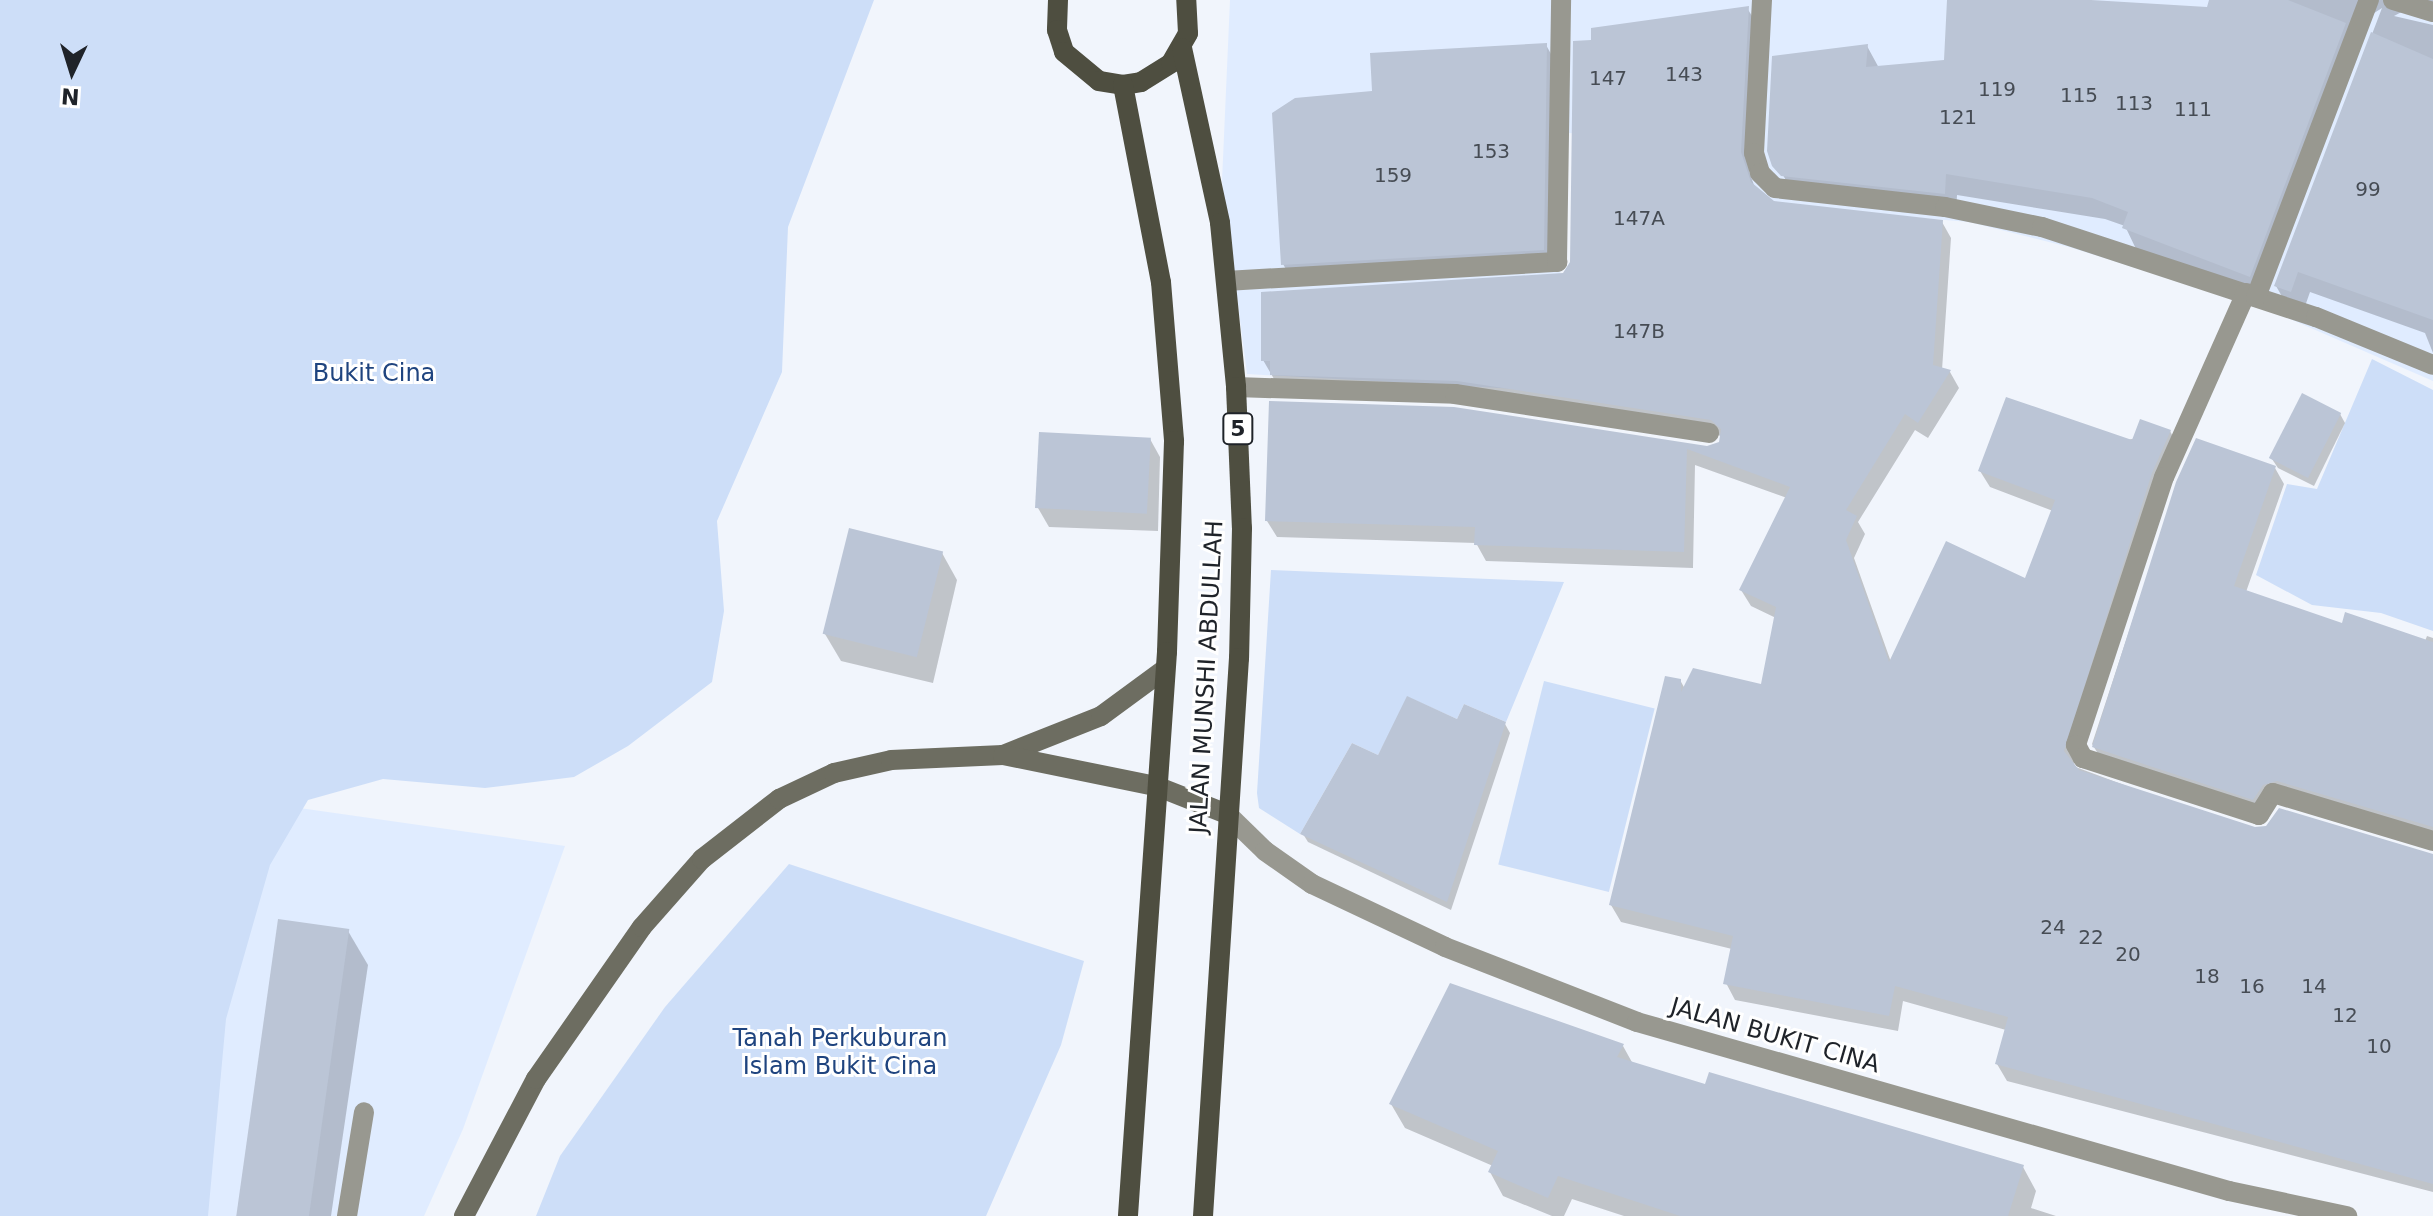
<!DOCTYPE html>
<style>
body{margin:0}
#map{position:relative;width:2433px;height:1216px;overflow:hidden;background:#f1f5fc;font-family:"DejaVu Sans",sans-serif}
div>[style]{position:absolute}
.built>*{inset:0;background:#e0ecff}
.green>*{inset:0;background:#cddef8;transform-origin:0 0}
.shadow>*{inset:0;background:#0003}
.building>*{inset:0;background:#bbc5d6;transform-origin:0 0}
.service>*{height:20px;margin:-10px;padding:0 10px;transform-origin:10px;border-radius:10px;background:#989890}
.minor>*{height:20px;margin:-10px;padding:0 10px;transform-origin:10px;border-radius:10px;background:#989890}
.tertiary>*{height:20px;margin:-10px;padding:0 10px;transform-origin:10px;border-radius:10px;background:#989890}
.secondary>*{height:20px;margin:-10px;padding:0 10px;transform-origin:10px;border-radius:10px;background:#6d6d61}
.primary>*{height:20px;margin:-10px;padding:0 10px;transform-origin:10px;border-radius:10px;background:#4e4e40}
span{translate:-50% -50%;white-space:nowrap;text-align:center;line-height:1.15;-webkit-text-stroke:6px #fff;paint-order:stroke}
.number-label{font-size:20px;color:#464c54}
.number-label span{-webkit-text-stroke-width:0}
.shield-label span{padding:2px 6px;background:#fff;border:2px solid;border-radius:6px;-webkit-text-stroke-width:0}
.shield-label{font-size:22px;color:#1f2329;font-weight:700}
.park-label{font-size:24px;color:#1f447f}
.street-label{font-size:24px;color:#1f2329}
.north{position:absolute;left:32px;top:32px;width:80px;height:80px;-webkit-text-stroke:6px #fff;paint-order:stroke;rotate:184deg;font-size:22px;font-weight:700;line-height:32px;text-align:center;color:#1f2329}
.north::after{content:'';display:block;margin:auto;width:28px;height:36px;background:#1f2329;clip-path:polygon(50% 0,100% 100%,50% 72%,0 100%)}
</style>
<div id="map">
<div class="built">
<i style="clip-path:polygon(1230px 0,2433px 0,2433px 381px,2267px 309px,2069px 247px,1969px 222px,1804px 208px,1691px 190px,1658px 139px,1569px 133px,1553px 391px,1247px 374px,1222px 181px)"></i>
<i style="clip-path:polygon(251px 801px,565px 846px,463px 1129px,424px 1216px,190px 1216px)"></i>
</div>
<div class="green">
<i style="clip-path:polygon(0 0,874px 0,788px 227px,782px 372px,717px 521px,724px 611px,712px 682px,628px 746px,574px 777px,485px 788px,383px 779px,308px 800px,270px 865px,226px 1019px,208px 1216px,0 1216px)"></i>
<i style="clip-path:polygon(2372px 359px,2433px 390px,2433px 631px,2381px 613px,2312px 605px,2256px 575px,2287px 484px,2317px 489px)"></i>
<i style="clip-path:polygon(1271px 570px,1564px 582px,1506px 722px,1464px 704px,1457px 719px,1408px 697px,1378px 755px,1352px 743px,1300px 834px,1259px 808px,1257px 793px)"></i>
<i style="left:1544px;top:681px;width:114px;height:189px;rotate:14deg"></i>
<i style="clip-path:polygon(789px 864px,1084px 961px,1061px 1045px,986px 1216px,536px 1216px,560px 1156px,665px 1007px)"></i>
</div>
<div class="shadow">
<i style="clip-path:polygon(1949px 0,2073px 0,2208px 9px,2211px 0,2433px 0,2433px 15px,2409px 8px,2394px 16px,2433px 25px,2433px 353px,2425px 333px,2310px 292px,2303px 312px,2288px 307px,2276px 286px,2382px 8px,2368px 17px,2262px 296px,2136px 249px,2125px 226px,2105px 219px,1957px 195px,1956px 214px,1795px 196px,1769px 151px,1867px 46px,1879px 68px,1946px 62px)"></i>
<i style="clip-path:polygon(1747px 8px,1757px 24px,1749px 171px,1755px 188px,1773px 203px,1942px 222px,1951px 238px,1942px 370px,1950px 372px,1959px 388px,1928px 438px,1915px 430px,1858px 522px,1865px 534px,1854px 558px,1891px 662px,2026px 581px,2053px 511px,1990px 487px,1980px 471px,2170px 431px,2179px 448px,2160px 490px,2073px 766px,2433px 900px,2433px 1192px,2007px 1081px,1997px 1064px,2006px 1030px,1903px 1001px,1898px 1031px,1735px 1000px,1726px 983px,1732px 949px,1621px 922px,1611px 905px,1680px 680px,1685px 689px,1762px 687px,1776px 618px,1751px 606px,1741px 590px,1787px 498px,1695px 465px,1693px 568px,1486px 561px,1476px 543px,1277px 537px,1267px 521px,1271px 403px,1707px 448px,1721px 442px,1722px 436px,1467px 397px,1281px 391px,1263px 360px,1564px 275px,1572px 263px,1592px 42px)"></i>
<i style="clip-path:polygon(1546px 45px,1555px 61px,1552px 265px,1292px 280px,1283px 264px,1374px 93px)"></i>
<i style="clip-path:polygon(2340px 414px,2345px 423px,2314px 486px,2278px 468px,2272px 459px)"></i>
<i style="clip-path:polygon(1150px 439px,1160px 457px,1158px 531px,1049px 527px,1038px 508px)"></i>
<i style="clip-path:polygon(2275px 468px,2284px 484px,2246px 592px,2343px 626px,2425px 641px,2427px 636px,2433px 638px,2433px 840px,2287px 796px,2263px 815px,2102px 760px,2092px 744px,2178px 482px)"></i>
<i style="clip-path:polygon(942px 553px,957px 580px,933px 683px,841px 661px,825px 634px)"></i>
<i style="clip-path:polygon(1458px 722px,1505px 724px,1510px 733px,1451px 910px,1308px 842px,1303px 834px,1379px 757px)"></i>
<i style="clip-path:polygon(348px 931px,368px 965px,331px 1216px,237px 1216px)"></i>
<i style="clip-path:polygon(1623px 1046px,1633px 1064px,1706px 1087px,2023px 1167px,2036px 1191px,2031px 1208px,2056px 1216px,1624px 1216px,1572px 1199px,1564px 1216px,1552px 1216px,1503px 1196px,1490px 1172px,1493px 1166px,1405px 1128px,1391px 1104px)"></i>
</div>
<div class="building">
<i style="clip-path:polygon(1947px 0,2091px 0,2207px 7px,2209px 0,2288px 0,2346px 23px,2250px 277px,2122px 228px,2128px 212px,2092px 198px,1946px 174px,1945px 194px,1781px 176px,1772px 166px,1767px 151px,1772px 56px,1868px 44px,1866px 67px,1944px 60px)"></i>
<i style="clip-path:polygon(1749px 6px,1741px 152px,1751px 182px,1774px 201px,1943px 220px,1933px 365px,1951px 370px,1918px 423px,1905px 414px,1846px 510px,1857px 516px,1846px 540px,1889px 662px,1946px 541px,2025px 578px,2055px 500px,1978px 471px,2006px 397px,2132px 440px,2140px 419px,2171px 430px,2152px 473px,2064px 751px,2079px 770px,2255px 827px,2266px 826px,2279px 808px,2433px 854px,2433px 1184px,1995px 1064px,2008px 1017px,1895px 986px,1889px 1016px,1723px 984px,1733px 936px,1609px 905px,1665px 676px,1681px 679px,1681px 692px,1693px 668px,1761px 684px,1776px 607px,1739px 590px,1790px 487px,1687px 449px,1684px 552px,1474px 545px,1475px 527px,1265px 521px,1269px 401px,1454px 407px,1707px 446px,1719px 442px,1721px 429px,1711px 420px,1457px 381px,1270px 375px,1270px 361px,1261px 361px,1261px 292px,1563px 273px,1570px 262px,1573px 41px,1591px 40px,1591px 28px)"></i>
<i style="clip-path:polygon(2371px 32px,2433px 59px,2433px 320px,2298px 272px,2291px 292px,2274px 286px)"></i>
<i style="clip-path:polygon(1547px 43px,1544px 250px,1281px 265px,1272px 113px,1295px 98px,1372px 91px,1370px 53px)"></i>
<i style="left:2302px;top:393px;width:44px;height:73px;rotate:27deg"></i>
<i style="left:1039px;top:432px;width:112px;height:76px;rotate:3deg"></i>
<i style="clip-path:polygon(2196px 438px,2276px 466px,2234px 586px,2342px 623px,2345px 612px,2433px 642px,2433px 827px,2277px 781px,2263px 785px,2253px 800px,2092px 747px,2176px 482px)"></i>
<i style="left:849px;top:528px;width:97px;height:109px;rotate:14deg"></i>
<i style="clip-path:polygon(1407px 696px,1457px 719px,1464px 704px,1506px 722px,1447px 902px,1300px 834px,1352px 743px,1378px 755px)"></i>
<i style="left:278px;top:919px;width:72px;height:300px;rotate:8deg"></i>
<i style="clip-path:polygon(1450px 983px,1624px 1044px,1617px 1057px,1705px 1084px,1709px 1072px,2024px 1165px,2008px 1216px,1680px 1216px,1558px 1176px,1548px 1198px,1488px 1172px,1498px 1151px,1389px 1104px)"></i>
</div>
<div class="service">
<i style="left:1762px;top:0;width:153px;rotate:93deg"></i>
<i style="left:1754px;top:153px;width:21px;rotate:73deg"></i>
<i style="left:1760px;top:173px;width:21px;rotate:45deg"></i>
<i style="left:1775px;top:188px;width:171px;rotate:6.4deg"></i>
<i style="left:1945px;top:207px;width:99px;rotate:11.7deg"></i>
<i style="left:2042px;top:227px;width:288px;rotate:18.2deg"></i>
<i style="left:2316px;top:317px;width:126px;rotate:22.3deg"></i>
<i style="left:1226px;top:281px;width:332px;rotate:-3.3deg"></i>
<i style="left:1557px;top:262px;width:262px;rotate:-89.1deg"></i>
<i style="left:2246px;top:293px;width:201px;rotate:114deg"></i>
<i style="left:2164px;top:477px;width:282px;rotate:108.2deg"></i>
<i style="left:2076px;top:745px;width:15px;rotate:62deg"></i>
<i style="left:2083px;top:758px;width:185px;rotate:17.9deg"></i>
<i style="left:2259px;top:815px;width:26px;rotate:-58deg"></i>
<i style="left:2273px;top:793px;width:167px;rotate:16.7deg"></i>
<i style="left:2256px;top:297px;width:318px;rotate:-69.2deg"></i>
<i style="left:1236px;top:387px;width:219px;rotate:1.8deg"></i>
<i style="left:1455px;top:394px;width:257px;rotate:8.7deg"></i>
<i style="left:347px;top:1216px;width:105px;rotate:-80.7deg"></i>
</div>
<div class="minor">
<i style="left:1227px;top:814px;width:53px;rotate:44.2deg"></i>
<i style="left:1265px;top:851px;width:57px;rotate:35.1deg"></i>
<i style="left:1312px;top:884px;width:147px;rotate:25.3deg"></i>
<i style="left:1445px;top:947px;width:206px;rotate:21.3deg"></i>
<i style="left:1637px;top:1022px;width:616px;rotate:15.93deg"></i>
<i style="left:2229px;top:1191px;width:121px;rotate:12deg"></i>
</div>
<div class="tertiary">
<i style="left:2393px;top:0;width:42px;rotate:16.7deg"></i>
</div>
<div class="secondary">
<i style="left:1003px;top:755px;width:105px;rotate:-21.7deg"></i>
<i style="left:1101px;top:716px;width:79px;rotate:-36.3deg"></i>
<i style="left:464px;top:1216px;width:155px;rotate:-62.3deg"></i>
<i style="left:536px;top:1079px;width:185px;rotate:-55.1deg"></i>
<i style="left:642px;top:927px;width:91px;rotate:-48.6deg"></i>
<i style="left:702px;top:859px;width:98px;rotate:-37.9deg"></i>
<i style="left:779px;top:799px;width:61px;rotate:-25.3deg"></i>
<i style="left:834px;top:773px;width:58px;rotate:-12.8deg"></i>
<i style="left:891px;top:760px;width:112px;rotate:-2.6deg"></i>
<i style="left:1003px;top:755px;width:156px;rotate:11.5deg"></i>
<i style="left:1156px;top:786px;width:76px;rotate:21.5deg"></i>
</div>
<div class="primary">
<i style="left:1058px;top:0;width:30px;rotate:92deg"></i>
<i style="left:1057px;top:30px;width:23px;rotate:72deg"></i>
<i style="left:1064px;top:52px;width:45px;rotate:39.6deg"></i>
<i style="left:1099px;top:81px;width:24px;rotate:9deg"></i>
<i style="left:1123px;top:85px;width:18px;rotate:-9deg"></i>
<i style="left:1141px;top:82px;width:36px;rotate:-32deg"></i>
<i style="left:1171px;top:63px;width:34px;rotate:-60deg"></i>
<i style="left:1188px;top:33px;width:33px;rotate:-93deg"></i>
<i style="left:1182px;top:48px;width:179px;rotate:77.7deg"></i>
<i style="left:1220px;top:223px;width:165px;rotate:84.4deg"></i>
<i style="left:1236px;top:387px;width:141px;rotate:87.6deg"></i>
<i style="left:1242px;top:528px;width:130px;rotate:91.3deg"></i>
<i style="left:1239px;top:658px;width:559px;rotate:93.69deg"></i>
<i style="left:1123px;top:85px;width:201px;rotate:79.1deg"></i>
<i style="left:1161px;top:282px;width:160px;rotate:85.3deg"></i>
<i style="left:1174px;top:441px;width:211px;rotate:91.9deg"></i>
<i style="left:1167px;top:652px;width:565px;rotate:93.96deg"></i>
</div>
<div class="number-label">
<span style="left:1684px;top:74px">143</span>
<span style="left:1608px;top:78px">147</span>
<span style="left:1997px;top:89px">119</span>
<span style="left:2079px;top:95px">115</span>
<span style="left:2134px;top:103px">113</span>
<span style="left:2193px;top:109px">111</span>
<span style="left:1958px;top:117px">121</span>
<span style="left:1491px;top:151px">153</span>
<span style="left:1393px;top:175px">159</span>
<span style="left:2368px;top:189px">99</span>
<span style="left:1639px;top:218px">147A</span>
<span style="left:1639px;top:331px">147B</span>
<span style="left:2053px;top:927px">24</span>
<span style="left:2091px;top:937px">22</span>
<span style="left:2128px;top:954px">20</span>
<span style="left:2207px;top:976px">18</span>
<span style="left:2252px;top:986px">16</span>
<span style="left:2314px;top:986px">14</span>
<span style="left:2345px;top:1015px">12</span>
<span style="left:2379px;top:1046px">10</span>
</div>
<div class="shield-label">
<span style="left:1238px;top:429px">5</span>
</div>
<div class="park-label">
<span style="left:374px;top:374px">Bukit Cina</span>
<span style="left:840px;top:1053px">Tanah Perkuburan<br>Islam Bukit Cina</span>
</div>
<div class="street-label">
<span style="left:1207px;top:677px;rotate:-87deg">JALAN MUNSHI ABDULLAH</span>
<span style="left:1775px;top:1036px;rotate:16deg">JALAN BUKIT CINA</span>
</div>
<div class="north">N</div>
</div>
